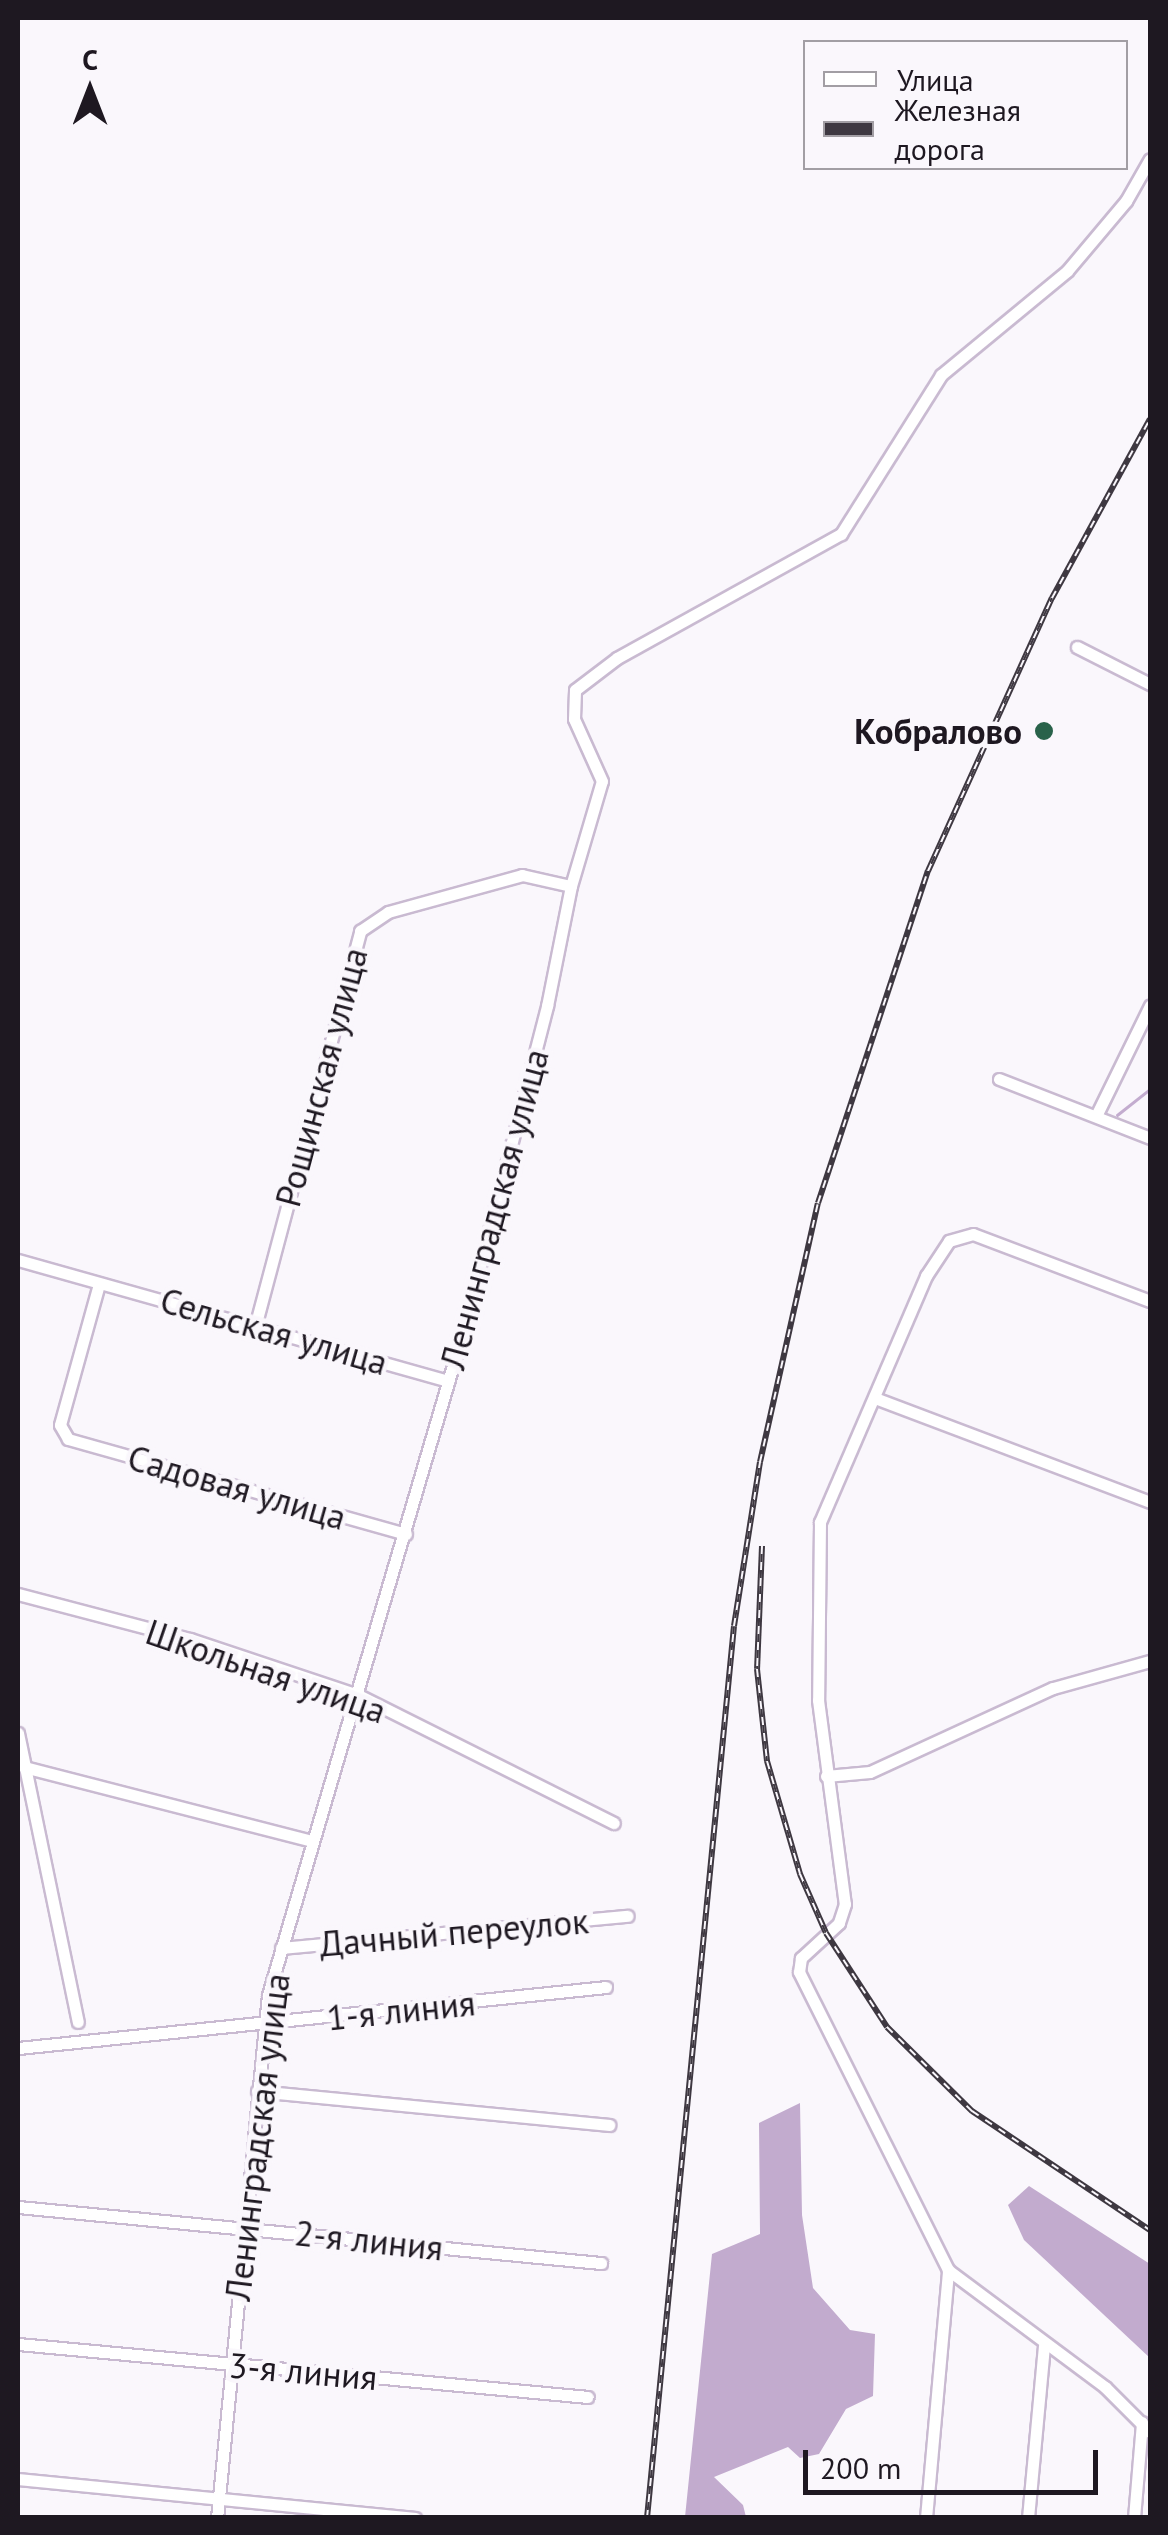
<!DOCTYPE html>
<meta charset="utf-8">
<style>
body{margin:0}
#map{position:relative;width:1168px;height:2535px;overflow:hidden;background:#faf7fc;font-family:"PT Sans",sans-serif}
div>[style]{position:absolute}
.forest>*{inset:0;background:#c2abce}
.stream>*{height:2.5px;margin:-1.25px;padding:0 1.25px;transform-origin:1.25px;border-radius:1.25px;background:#c3accf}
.roads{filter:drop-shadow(2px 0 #c9bad1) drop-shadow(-2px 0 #c9bad1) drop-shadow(0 2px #c9bad1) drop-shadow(0 -2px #c9bad1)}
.minor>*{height:11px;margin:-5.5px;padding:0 5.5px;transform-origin:5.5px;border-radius:5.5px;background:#fff}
.rail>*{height:6px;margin-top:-3px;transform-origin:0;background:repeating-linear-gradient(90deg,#faf7fc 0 8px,#3e3841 0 16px);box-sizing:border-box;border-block:2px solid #3e3841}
.dots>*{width:28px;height:28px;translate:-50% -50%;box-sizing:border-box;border:5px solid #faf7fc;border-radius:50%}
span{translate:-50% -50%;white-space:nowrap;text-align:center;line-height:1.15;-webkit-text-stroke:9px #faf7fc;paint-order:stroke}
.poi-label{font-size:35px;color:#1e1821;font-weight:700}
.right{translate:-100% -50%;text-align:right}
.street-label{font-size:35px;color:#1e1821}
.frame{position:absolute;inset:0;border:20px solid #1e1821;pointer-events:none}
.legend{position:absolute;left:803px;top:40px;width:325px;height:130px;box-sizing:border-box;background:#faf7fc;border:2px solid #a29ea4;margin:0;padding:12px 18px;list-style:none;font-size:30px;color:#1e1821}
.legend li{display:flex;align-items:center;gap:20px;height:50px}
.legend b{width:50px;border:2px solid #a29ea4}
.north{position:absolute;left:40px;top:40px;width:100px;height:100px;-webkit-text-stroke:8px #faf7fc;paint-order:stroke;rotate:0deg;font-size:28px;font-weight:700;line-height:40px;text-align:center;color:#1e1821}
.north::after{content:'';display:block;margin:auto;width:35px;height:45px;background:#1e1821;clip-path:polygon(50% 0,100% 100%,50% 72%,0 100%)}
.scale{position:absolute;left:803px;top:2450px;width:295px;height:45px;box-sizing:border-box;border:5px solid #1e1821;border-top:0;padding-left:12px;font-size:30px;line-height:35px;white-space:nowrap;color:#1e1821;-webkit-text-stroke:8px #faf7fc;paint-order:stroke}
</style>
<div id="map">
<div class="forest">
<i style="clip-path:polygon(800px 2103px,802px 2215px,813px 2288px,850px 2330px,875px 2334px,873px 2396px,846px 2409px,819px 2454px,800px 2458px,788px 2447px,714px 2477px,743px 2505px,746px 2517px,685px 2517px,712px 2254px,760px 2234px,759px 2123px)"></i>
<i style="clip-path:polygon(1029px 2186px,1150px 2264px,1150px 2358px,1024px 2240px,1008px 2205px)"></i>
</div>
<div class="stream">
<i style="left:1117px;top:1115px;width:42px;rotate:-38.2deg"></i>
</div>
<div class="roads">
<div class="minor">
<i style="left:1077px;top:647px;width:82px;rotate:26.9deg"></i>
<i style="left:999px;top:1079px;width:162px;rotate:21.3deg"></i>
<i style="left:1096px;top:1116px;width:123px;rotate:-63.9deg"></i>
<i style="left:18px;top:1260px;width:447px;rotate:15.7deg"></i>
<i style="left:99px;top:1284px;width:146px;rotate:105.5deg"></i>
<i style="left:60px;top:1425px;width:16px;rotate:60deg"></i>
<i style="left:68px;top:1439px;width:351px;rotate:15.7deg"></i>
<i style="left:1150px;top:1301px;width:189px;rotate:-159.3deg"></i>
<i style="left:973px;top:1234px;width:25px;rotate:164deg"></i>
<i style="left:949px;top:1241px;width:42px;rotate:123.3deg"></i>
<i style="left:926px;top:1276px;width:268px;rotate:113.3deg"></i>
<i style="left:820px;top:1522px;width:178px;rotate:90.6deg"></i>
<i style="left:818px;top:1700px;width:206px;rotate:82.5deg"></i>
<i style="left:845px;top:1904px;width:20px;rotate:108deg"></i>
<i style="left:839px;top:1923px;width:52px;rotate:137.4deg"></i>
<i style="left:801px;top:1958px;width:14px;rotate:98deg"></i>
<i style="left:799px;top:1972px;width:333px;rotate:63.4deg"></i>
<i style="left:948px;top:2270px;width:196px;rotate:36.7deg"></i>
<i style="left:1105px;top:2387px;width:64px;rotate:45deg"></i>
<i style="left:256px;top:1323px;width:406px;rotate:-75.1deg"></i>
<i style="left:360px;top:931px;width:34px;rotate:-34deg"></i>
<i style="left:388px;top:912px;width:139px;rotate:-15.4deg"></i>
<i style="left:522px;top:875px;width:50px;rotate:12.7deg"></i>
<i style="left:875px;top:1398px;width:294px;rotate:20.7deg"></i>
<i style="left:18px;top:1594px;width:178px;rotate:14.7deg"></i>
<i style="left:190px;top:1639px;width:177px;rotate:18.4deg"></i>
<i style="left:358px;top:1695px;width:286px;rotate:26.6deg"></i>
<i style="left:18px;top:1733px;width:295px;rotate:78.3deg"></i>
<i style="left:24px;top:1767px;width:297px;rotate:14.4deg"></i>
<i style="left:826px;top:1776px;width:44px;rotate:-5.2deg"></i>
<i style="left:870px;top:1772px;width:201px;rotate:-24.7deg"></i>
<i style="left:1053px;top:1688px;width:101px;rotate:-15.6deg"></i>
<i style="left:281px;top:1948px;width:348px;rotate:-5.3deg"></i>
<i style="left:18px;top:2048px;width:591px;rotate:-5.92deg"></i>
<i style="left:257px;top:2091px;width:354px;rotate:5.5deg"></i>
<i style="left:18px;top:2207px;width:586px;rotate:5.49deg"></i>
<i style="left:18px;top:2344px;width:572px;rotate:5.31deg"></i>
<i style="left:18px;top:2479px;width:399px;rotate:5.6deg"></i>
<i style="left:217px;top:2518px;width:525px;rotate:-84.43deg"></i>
<i style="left:268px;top:1995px;width:692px;rotate:-73.63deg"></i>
<i style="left:463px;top:1331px;width:336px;rotate:-75.5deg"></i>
<i style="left:547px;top:1006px;width:122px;rotate:-78.7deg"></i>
<i style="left:571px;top:886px;width:109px;rotate:-73.6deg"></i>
<i style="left:602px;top:781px;width:68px;rotate:-114.3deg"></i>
<i style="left:574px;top:719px;width:29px;rotate:-88deg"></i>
<i style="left:575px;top:690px;width:53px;rotate:-37.3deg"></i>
<i style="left:617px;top:658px;width:256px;rotate:-29deg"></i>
<i style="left:841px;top:534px;width:188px;rotate:-57.8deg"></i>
<i style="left:941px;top:375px;width:163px;rotate:-39.5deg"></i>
<i style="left:1067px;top:271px;width:92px;rotate:-49.9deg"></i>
<i style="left:1126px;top:201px;width:48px;rotate:-60.3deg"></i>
<i style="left:926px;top:2518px;width:249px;rotate:-84.9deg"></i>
<i style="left:1028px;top:2518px;width:173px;rotate:-84.7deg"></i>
<i style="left:1134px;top:2518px;width:96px;rotate:-85.2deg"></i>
</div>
</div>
<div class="rail">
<i style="left:762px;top:1546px;width:123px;rotate:92.3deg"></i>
<i style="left:757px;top:1669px;width:93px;rotate:83.8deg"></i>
<i style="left:767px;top:1761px;width:118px;rotate:73.7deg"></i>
<i style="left:800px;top:1874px;width:64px;rotate:66.2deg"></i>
<i style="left:826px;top:1933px;width:112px;rotate:57deg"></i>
<i style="left:887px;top:2027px;width:120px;rotate:44.7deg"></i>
<i style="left:972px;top:2111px;width:214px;rotate:33.8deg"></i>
<i style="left:647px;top:2518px;width:896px;rotate:-84.43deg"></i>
<i style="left:734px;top:1626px;width:166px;rotate:-81deg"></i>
<i style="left:760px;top:1462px;width:265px;rotate:-77.4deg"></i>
<i style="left:818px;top:1203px;width:350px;rotate:-71.7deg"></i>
<i style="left:928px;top:871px;width:300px;rotate:-65.6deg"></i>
<i style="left:1052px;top:598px;width:204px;rotate:-61.3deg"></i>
</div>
<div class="dots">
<i style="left:1044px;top:731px;background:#29624a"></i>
</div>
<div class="poi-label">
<span class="right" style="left:1022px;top:731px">Кобралово</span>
</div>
<div class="street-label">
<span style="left:321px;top:1077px;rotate:-75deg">Рощинская улица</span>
<span style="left:494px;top:1209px;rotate:-75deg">Ленинградская улица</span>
<span style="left:274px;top:1331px;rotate:16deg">Сельская улица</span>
<span style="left:237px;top:1487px;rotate:16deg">Садовая улица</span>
<span style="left:266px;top:1671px;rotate:19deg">Школьная улица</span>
<span style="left:454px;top:1932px;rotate:-5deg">Дачный переулок</span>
<span style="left:401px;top:2010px;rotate:-6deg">1-я линия</span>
<span style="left:257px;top:2137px;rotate:-83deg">Ленинградская улица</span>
<span style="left:369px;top:2240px;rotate:6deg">2-я линия</span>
<span style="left:303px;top:2371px;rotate:5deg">3-я линия</span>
</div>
<div class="frame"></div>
<ul class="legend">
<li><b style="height:12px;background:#fff"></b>Улица</li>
<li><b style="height:12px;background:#3e3841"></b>Железная дорога</li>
</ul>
<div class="north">С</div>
<div class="scale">200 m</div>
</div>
